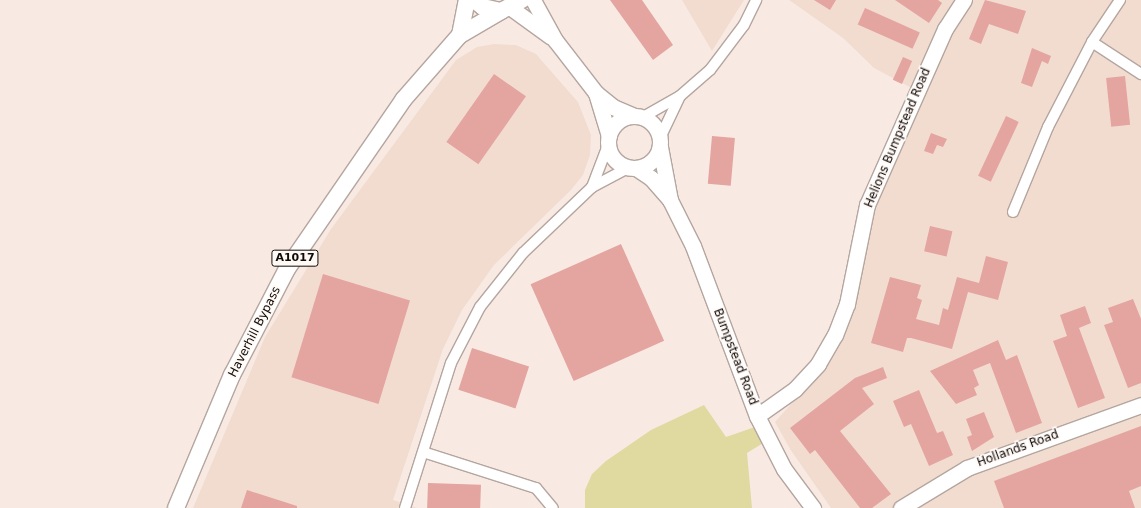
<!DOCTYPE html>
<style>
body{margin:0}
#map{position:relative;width:1141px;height:508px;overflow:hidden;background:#f8eae2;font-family:"DejaVu Sans",sans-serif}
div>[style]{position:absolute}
.built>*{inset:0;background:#f2dcd0}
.green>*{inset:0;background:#e0d9a0}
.building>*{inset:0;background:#e4a49f;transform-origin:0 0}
.roads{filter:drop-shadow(1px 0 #b4a69f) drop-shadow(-1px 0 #b4a69f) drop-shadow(0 1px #b4a69f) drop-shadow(0 -1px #b4a69f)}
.street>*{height:10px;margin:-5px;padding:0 5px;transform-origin:5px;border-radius:5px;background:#fff}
.secondary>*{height:15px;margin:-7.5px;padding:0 7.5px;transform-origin:7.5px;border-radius:7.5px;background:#fff}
.secondary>.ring{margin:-7.5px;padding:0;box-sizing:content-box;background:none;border:15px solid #fff;border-radius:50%}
.primary>*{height:16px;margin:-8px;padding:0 8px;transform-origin:8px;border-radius:8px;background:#fff}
span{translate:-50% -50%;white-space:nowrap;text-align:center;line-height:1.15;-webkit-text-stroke:3.5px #fff9f6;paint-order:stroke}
.shield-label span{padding:1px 3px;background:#fff9f6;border:1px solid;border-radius:3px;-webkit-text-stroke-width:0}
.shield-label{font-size:11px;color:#0f0b08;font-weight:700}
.street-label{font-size:12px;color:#0f0b08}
</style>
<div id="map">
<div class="built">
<i style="clip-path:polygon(682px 0,744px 0,712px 51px)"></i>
<i style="clip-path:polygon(789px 0,1141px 0,1141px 508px,831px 508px,790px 449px,775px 422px,821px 370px,867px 205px,919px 92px,874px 68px,843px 38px)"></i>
<i style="clip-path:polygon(494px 44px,516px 45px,536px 54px,578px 102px,591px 135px,590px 155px,583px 175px,571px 190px,494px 265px,462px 310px,443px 349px,393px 500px,417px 508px,193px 508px,265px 337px,331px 229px,456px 60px,477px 47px)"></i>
</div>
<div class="green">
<i style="clip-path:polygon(704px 405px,726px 437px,755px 427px,765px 442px,747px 453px,752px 508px,585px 508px,585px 490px,592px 474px,606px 461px,651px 430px)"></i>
</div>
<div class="building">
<i style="clip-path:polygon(610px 0,642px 0,673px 45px,653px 60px)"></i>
<i style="clip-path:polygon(814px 0,836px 0,830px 10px)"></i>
<i style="clip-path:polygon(895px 0,938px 0,942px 3px,929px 23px)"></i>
<i style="clip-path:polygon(985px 0,1026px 11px,1018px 34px,989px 24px,981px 44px,969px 39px)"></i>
<i style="left:865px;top:8px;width:60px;height:18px;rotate:24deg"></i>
<i style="clip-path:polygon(1032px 48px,1051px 56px,1048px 64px,1042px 61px,1032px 87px,1021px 83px)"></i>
<i style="left:903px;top:57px;width:10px;height:25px;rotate:24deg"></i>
<i style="left:494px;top:74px;width:39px;height:83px;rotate:35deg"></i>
<i style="left:1125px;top:76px;width:49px;height:19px;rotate:84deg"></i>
<i style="left:1006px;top:116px;width:14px;height:66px;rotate:25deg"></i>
<i style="clip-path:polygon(931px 133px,947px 139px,943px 147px,937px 145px,933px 154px,924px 151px)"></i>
<i style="left:712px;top:136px;width:23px;height:48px;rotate:5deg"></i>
<i style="left:930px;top:226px;width:23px;height:26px;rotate:13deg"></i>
<i style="left:621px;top:244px;width:106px;height:99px;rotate:66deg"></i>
<i style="clip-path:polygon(986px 256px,1008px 262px,998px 300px,968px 292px,952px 349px,911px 338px,907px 338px,903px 352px,871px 343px,890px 277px,921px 285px,917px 298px,922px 300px,916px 319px,939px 325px,943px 308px,948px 310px,957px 277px,979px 283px)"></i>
<i style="left:323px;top:274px;width:91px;height:108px;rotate:17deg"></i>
<i style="clip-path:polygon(1133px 299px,1141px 319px,1141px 383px,1128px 388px,1104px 325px,1113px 322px,1108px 308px)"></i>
<i style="clip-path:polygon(1085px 306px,1091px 323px,1079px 328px,1105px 398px,1078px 408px,1053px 341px,1067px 336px,1060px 315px)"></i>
<i style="clip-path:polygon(998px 340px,1006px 360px,1017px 355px,1042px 423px,1016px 433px,990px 363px,973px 370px,979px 385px,974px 388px,977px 395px,956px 404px,930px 371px)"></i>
<i style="left:472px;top:348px;width:60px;height:44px;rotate:18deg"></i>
<i style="clip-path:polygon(883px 367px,887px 378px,862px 388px,874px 404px,840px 431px,891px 494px,872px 508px,860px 508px,815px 450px,810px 454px,790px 428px,855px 378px)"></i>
<i style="clip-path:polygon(919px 390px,937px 433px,943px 431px,953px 455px,929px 466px,911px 424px,904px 427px,893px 401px)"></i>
<i style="clip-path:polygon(984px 412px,994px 437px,972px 451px,967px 437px,972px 435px,966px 419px)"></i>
<i style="clip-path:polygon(1141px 426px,1141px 486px,1129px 491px,1135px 508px,1004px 508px,994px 481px)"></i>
<i style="left:428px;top:483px;width:53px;height:25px;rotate:2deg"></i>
<i style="clip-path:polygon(247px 490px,297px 506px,297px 508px,241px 508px)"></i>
</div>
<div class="roads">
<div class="street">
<i style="left:1120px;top:0;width:50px;rotate:123.7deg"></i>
<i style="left:1092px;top:42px;width:59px;rotate:33.1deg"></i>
<i style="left:643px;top:117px;width:43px;rotate:-29.6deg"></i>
<i style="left:680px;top:96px;width:40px;rotate:-41deg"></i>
<i style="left:710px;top:70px;width:56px;rotate:-52.9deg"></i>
<i style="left:744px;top:25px;width:28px;rotate:-64deg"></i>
<i style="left:660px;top:138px;width:44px;rotate:-64.6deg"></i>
<i style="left:592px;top:187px;width:45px;rotate:-69.1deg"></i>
<i style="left:1013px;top:212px;width:92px;rotate:-67.6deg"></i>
<i style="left:1048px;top:127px;width:96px;rotate:-62.6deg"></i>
<i style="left:423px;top:452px;width:119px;rotate:17.7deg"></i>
<i style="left:536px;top:488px;width:26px;rotate:50deg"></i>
<i style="left:405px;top:508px;width:152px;rotate:-72.4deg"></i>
<i style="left:451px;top:363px;width:63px;rotate:-62.6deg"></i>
<i style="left:480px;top:307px;width:69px;rotate:-51.5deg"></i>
<i style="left:523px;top:253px;width:95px;rotate:-43.7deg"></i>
<i style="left:592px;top:187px;width:41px;rotate:-27.8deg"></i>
</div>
<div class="secondary">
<i style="left:533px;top:0;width:46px;rotate:61.2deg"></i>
<i style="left:555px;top:40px;width:67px;rotate:52.3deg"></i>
<i style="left:596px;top:93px;width:45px;rotate:73.2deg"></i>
<i style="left:511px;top:8px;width:49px;rotate:35.9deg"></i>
<i style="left:596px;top:93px;width:22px;rotate:39deg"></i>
<i style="left:613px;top:107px;width:23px;rotate:23deg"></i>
<i class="ring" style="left:608px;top:116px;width:37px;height:37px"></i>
<i style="left:660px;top:147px;width:54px;rotate:79.3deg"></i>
<i style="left:636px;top:168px;width:18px;rotate:34deg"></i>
<i style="left:651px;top:178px;width:29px;rotate:49deg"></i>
<i style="left:670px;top:200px;width:51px;rotate:63.4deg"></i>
<i style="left:693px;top:246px;width:182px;rotate:69.4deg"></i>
<i style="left:757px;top:416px;width:59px;rotate:63deg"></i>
<i style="left:784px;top:469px;width:49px;rotate:53.4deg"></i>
<i style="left:757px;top:416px;width:47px;rotate:-35.4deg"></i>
<i style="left:795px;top:389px;width:34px;rotate:-47deg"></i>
<i style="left:818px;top:364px;width:34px;rotate:-60deg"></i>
<i style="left:835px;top:335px;width:33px;rotate:-69deg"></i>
<i style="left:847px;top:304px;width:101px;rotate:-78.6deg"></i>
<i style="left:867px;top:205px;width:193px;rotate:-66.1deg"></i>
<i style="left:945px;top:29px;width:35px;rotate:-57deg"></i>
<i style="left:901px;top:508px;width:77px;rotate:-31.2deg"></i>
<i style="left:967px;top:468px;width:185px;rotate:-19.9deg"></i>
</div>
<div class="primary">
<i style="left:474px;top:0;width:11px;rotate:38deg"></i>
<i style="left:483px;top:7px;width:18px;rotate:13deg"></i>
<i style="left:501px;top:11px;width:24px;rotate:-28deg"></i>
<i style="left:460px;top:35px;width:36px;rotate:-79deg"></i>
<i style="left:176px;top:508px;width:144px;rotate:-67.2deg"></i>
<i style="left:232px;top:375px;width:119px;rotate:-62.6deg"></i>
<i style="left:287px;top:269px;width:205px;rotate:-55.5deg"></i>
<i style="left:403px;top:100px;width:86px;rotate:-48.8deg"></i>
<i style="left:460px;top:35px;width:48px;rotate:-30.3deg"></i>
</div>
</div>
<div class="shield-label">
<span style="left:295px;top:258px">A1017</span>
</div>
<div class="street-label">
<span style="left:898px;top:138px;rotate:-67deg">Helions Bumpstead Road</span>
<span style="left:255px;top:332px;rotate:-63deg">Haverhill Bypass</span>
<span style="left:735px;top:357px;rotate:69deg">Bumpstead Road</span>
<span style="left:1018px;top:449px;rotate:-20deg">Hollands Road</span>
</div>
</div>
